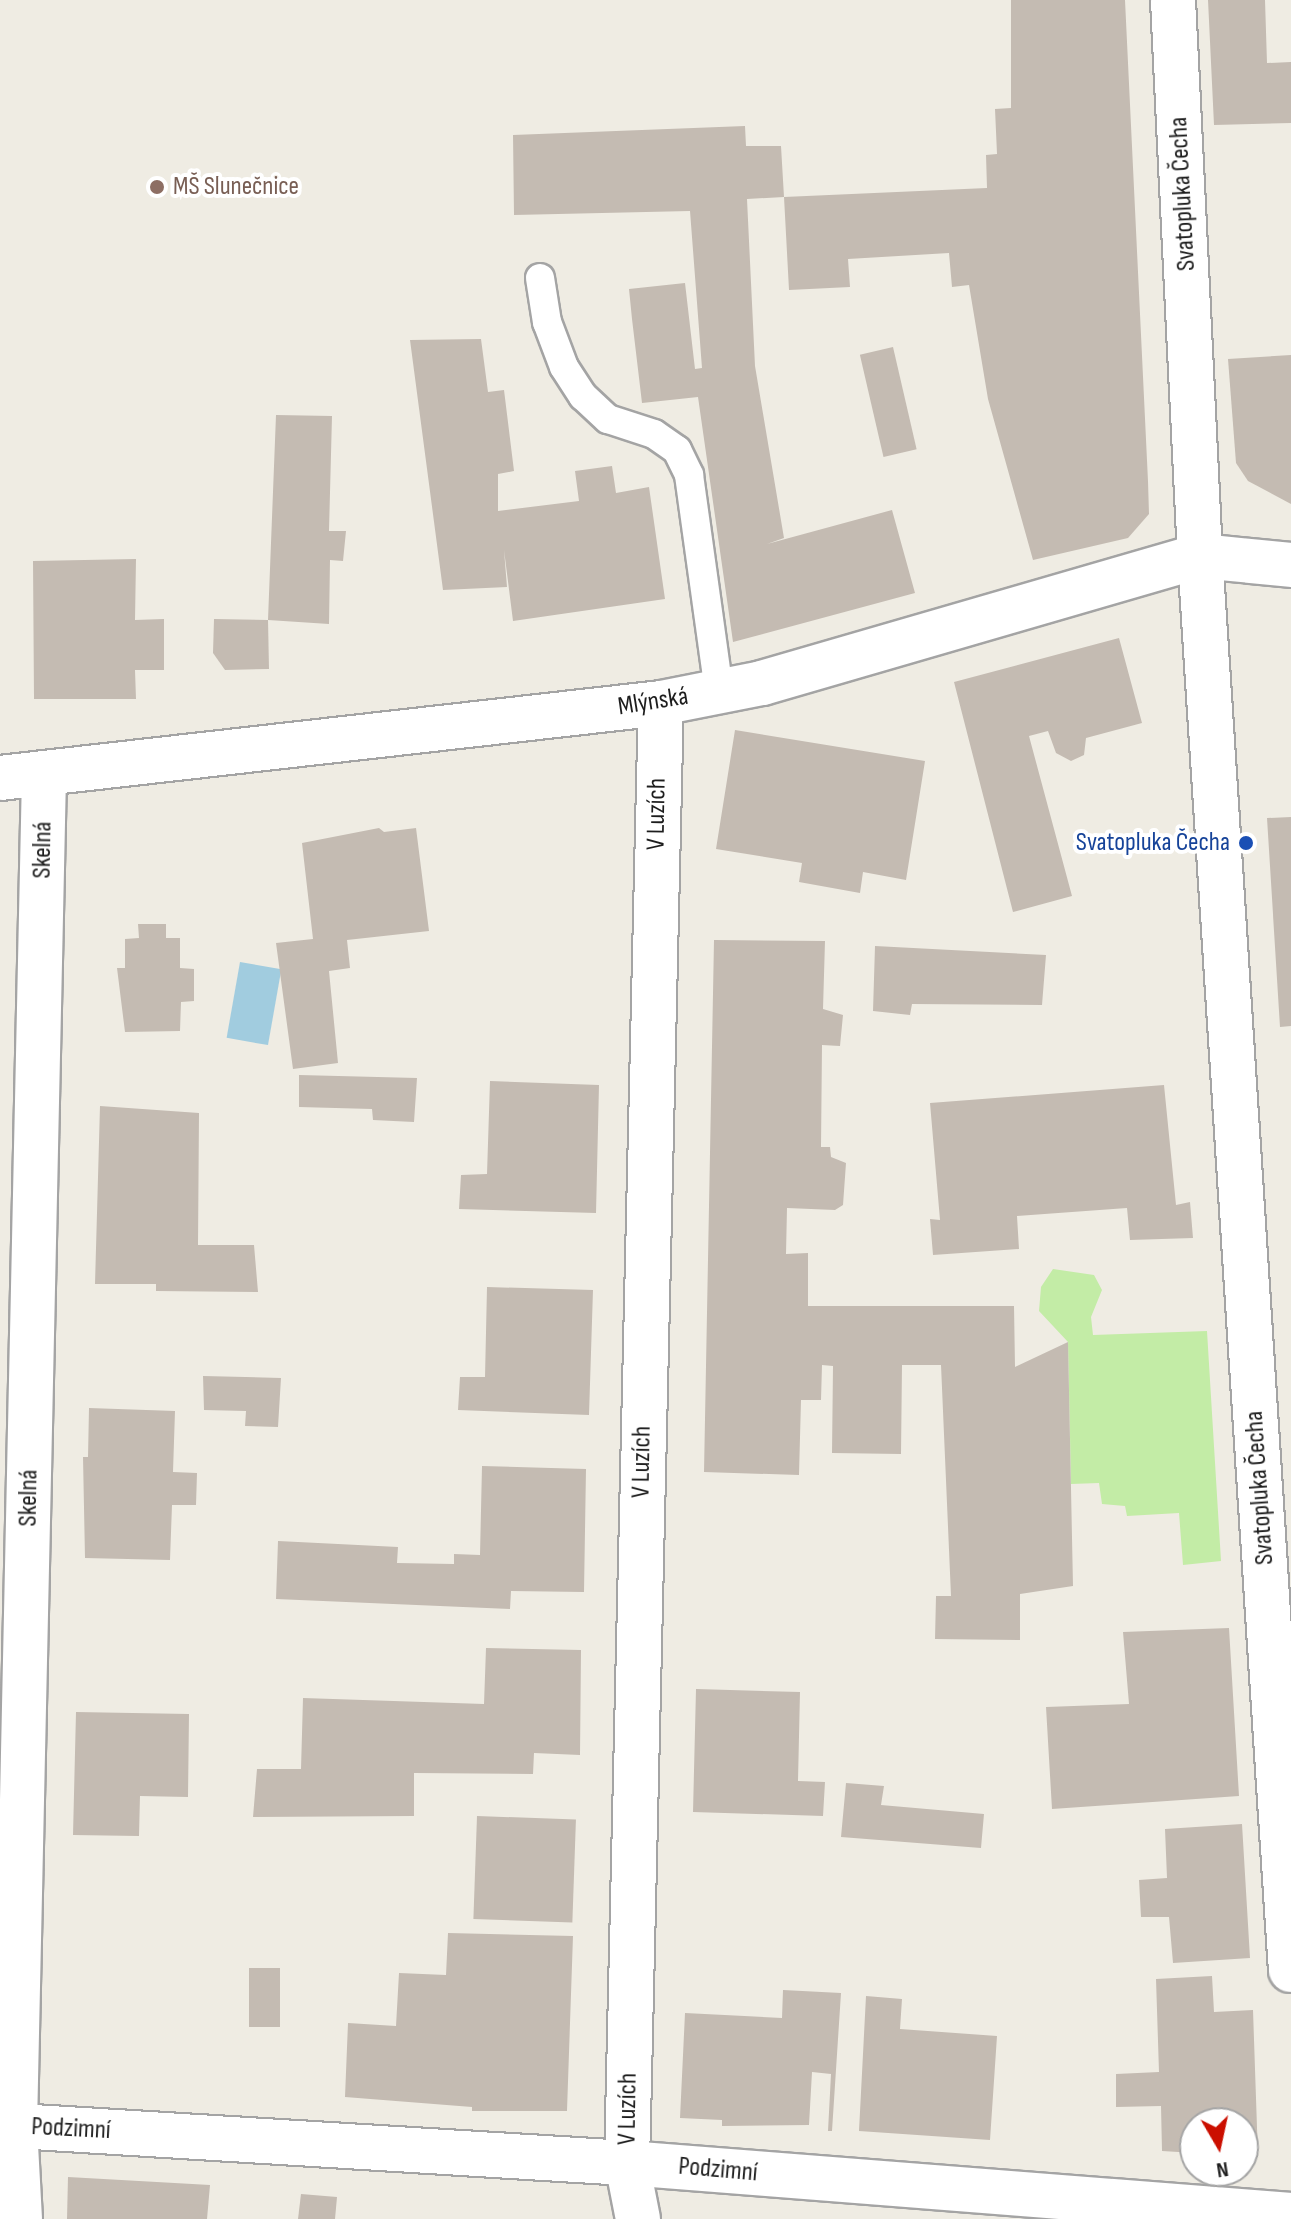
<!DOCTYPE html>
<meta charset="utf-8">
<style>
body{margin:0}
#map{position:relative;width:1291px;height:2219px;overflow:hidden;background:#efece3;font-family:"Sofia Sans Condensed",sans-serif}
div>[style]{position:absolute}
.grass>*{inset:0;background:#c3eca6}
.water>*{inset:0;background:#a1ccdf;transform-origin:0 0}
.building>*{inset:0;background:#c4bbb2;transform-origin:0 0}
.roads{filter:drop-shadow(2px 0 #a4a4a4) drop-shadow(-2px 0 #a4a4a4) drop-shadow(0 2px #a4a4a4) drop-shadow(0 -2px #a4a4a4)}
.service>*{height:28px;margin:-14px;padding:0 14px;transform-origin:14px;border-radius:14px;background:#fff}
.minor>*{height:44px;margin:-22px;padding:0 22px;transform-origin:22px;border-radius:22px;background:#fff}
.dots>*{width:22px;height:22px;translate:-50% -50%;box-sizing:border-box;border:4px solid #fff;border-radius:50%}
span{translate:-50% -50%;white-space:nowrap;text-align:center;line-height:1.15;-webkit-text-stroke:8px #fff;paint-order:stroke}
.education-label{font-size:26px;color:#785e54}
.left{translate:0 -50%;text-align:left}
.street-label{font-size:26px;color:#1d1d1d}
.transit-label{font-size:26px;color:#164399}
.right{translate:-100% -50%;text-align:right}
.north{position:absolute;left:1179px;top:2107px;width:80px;height:80px;box-sizing:border-box;background:#fff;border:2px solid #a5a5a5;border-radius:50%;rotate:171deg;font-size:22px;font-weight:700;line-height:32px;text-align:center;color:#1d1d1d}
.north::after{content:'';display:block;margin:auto;width:28px;height:36px;background:#cb0f00;clip-path:polygon(50% 0,100% 100%,50% 72%,0 100%)}
</style>
<div id="map">
<div class="grass">
<i style="clip-path:polygon(1053px 1269px,1094px 1275px,1102px 1290px,1091px 1317px,1093px 1335px,1207px 1331px,1221px 1561px,1183px 1565px,1179px 1513px,1127px 1516px,1125px 1506px,1102px 1504px,1099px 1483px,1071px 1484px,1068px 1342px,1039px 1311px,1041px 1287px)"></i>
</div>
<div class="water">
<i style="left:240px;top:962px;width:42px;height:77px;rotate:10deg"></i>
</div>
<div class="building">
<i style="clip-path:polygon(1011px 0,1125px 0,1148px 481px,1149px 514px,1128px 538px,1033px 560px,988px 399px,969px 285px,952px 287px,949px 253px,848px 259px,850px 287px,789px 290px,784px 197px,987px 188px,986px 155px,997px 154px,995px 109px,1011px 108px)"></i>
<i style="clip-path:polygon(1208px 0,1265px 0,1267px 63px,1291px 62px,1291px 123px,1214px 125px)"></i>
<i style="clip-path:polygon(745px 126px,746px 146px,781px 146px,784px 197px,747px 199px,755px 366px,784px 538px,767px 544px,892px 510px,915px 593px,733px 642px,698px 397px,642px 403px,632px 319px,629px 289px,685px 283px,695px 369px,702px 368px,690px 211px,514px 215px,513px 135px)"></i>
<i style="clip-path:polygon(481px 339px,488px 392px,504px 390px,514px 471px,498px 474px,498px 511px,579px 501px,575px 471px,612px 466px,616px 493px,649px 487px,665px 599px,513px 621px,504px 550px,507px 587px,443px 590px,410px 340px)"></i>
<i style="left:893px;top:347px;width:105px;height:34px;rotate:77deg"></i>
<i style="clip-path:polygon(1291px 355px,1291px 504px,1248px 481px,1236px 463px,1228px 359px)"></i>
<i style="clip-path:polygon(276px 415px,332px 416px,329px 531px,346px 531px,343px 561px,330px 560px,329px 624px,268px 620px)"></i>
<i style="clip-path:polygon(136px 559px,135px 620px,164px 619px,164px 670px,135px 670px,136px 699px,34px 699px,33px 561px)"></i>
<i style="clip-path:polygon(214px 619px,268px 620px,269px 669px,225px 670px,213px 653px)"></i>
<i style="clip-path:polygon(1119px 638px,1142px 723px,1086px 738px,1084px 755px,1071px 761px,1056px 753px,1048px 731px,1029px 736px,1072px 896px,1013px 912px,954px 682px)"></i>
<i style="clip-path:polygon(735px 730px,925px 761px,906px 880px,863px 872px,860px 893px,799px 882px,802px 863px,716px 849px)"></i>
<i style="clip-path:polygon(1291px 817px,1291px 1026px,1280px 1027px,1267px 818px)"></i>
<i style="clip-path:polygon(379px 828px,384px 832px,416px 828px,429px 931px,347px 940px,350px 968px,329px 971px,338px 1063px,293px 1069px,276px 943px,313px 939px,302px 843px)"></i>
<i style="clip-path:polygon(138px 924px,166px 924px,166px 938px,180px 938px,180px 968px,194px 969px,194px 1001px,181px 1002px,180px 1031px,125px 1032px,117px 968px,125px 968px,125px 939px,139px 938px)"></i>
<i style="clip-path:polygon(714px 940px,825px 941px,823px 1009px,843px 1015px,840px 1046px,822px 1045px,821px 1147px,830px 1147px,831px 1157px,846px 1163px,843px 1205px,835px 1210px,787px 1208px,786px 1254px,808px 1253px,808px 1306px,1014px 1306px,1015px 1367px,1068px 1342px,1073px 1586px,1020px 1594px,1020px 1640px,935px 1639px,936px 1596px,951px 1596px,941px 1365px,902px 1365px,901px 1454px,832px 1453px,833px 1366px,822px 1365px,821px 1400px,801px 1400px,799px 1475px,704px 1472px)"></i>
<i style="clip-path:polygon(875px 946px,1046px 955px,1042px 1005px,912px 1004px,910px 1015px,873px 1011px)"></i>
<i style="clip-path:polygon(299px 1075px,417px 1078px,414px 1122px,373px 1120px,372px 1109px,299px 1107px)"></i>
<i style="clip-path:polygon(490px 1081px,599px 1085px,596px 1213px,459px 1209px,461px 1175px,487px 1174px)"></i>
<i style="clip-path:polygon(1164px 1085px,1176px 1205px,1190px 1202px,1193px 1238px,1130px 1240px,1127px 1208px,1017px 1216px,1019px 1249px,933px 1255px,930px 1219px,940px 1220px,930px 1103px)"></i>
<i style="clip-path:polygon(100px 1106px,199px 1113px,198px 1245px,254px 1245px,258px 1292px,156px 1291px,156px 1284px,95px 1284px)"></i>
<i style="clip-path:polygon(487px 1287px,593px 1290px,589px 1415px,458px 1410px,460px 1377px,485px 1377px)"></i>
<i style="clip-path:polygon(203px 1376px,281px 1378px,278px 1427px,245px 1426px,246px 1411px,204px 1410px)"></i>
<i style="clip-path:polygon(89px 1408px,175px 1411px,173px 1472px,197px 1473px,196px 1505px,172px 1505px,170px 1560px,85px 1558px,83px 1457px,88px 1457px)"></i>
<i style="clip-path:polygon(482px 1466px,586px 1469px,584px 1592px,511px 1591px,510px 1609px,276px 1599px,278px 1541px,398px 1547px,397px 1563px,454px 1564px,454px 1554px,480px 1555px)"></i>
<i style="clip-path:polygon(1229px 1628px,1239px 1796px,1052px 1809px,1046px 1707px,1129px 1704px,1123px 1632px)"></i>
<i style="clip-path:polygon(486px 1648px,581px 1650px,580px 1755px,534px 1753px,533px 1774px,414px 1773px,414px 1816px,253px 1817px,257px 1769px,301px 1769px,303px 1698px,484px 1704px)"></i>
<i style="clip-path:polygon(696px 1689px,800px 1692px,798px 1781px,825px 1782px,823px 1816px,693px 1812px)"></i>
<i style="clip-path:polygon(76px 1712px,189px 1714px,188px 1797px,140px 1796px,139px 1836px,73px 1835px)"></i>
<i style="clip-path:polygon(846px 1783px,884px 1786px,881px 1805px,984px 1814px,981px 1848px,841px 1837px)"></i>
<i style="left:477px;top:1816px;width:99px;height:103px;rotate:2deg"></i>
<i style="clip-path:polygon(1242px 1824px,1250px 1958px,1173px 1963px,1169px 1917px,1141px 1917px,1139px 1880px,1167px 1878px,1165px 1829px)"></i>
<i style="clip-path:polygon(448px 1933px,573px 1936px,567px 2111px,472px 2111px,472px 2107px,345px 2097px,348px 2023px,396px 2026px,399px 1973px,446px 1975px)"></i>
<i style="left:249px;top:1968px;width:31px;height:59px"></i>
<i style="clip-path:polygon(1212px 1976px,1214px 2012px,1253px 2010px,1258px 2157px,1243px 2156px,1243px 2123px,1195px 2123px,1195px 2153px,1162px 2151px,1161px 2106px,1116px 2107px,1116px 2074px,1159px 2072px,1156px 1979px)"></i>
<i style="clip-path:polygon(783px 1990px,841px 1993px,832px 2131px,828px 2131px,831px 2074px,812px 2072px,809px 2125px,722px 2126px,722px 2120px,680px 2118px,685px 2013px,782px 2018px)"></i>
<i style="clip-path:polygon(866px 1996px,902px 1999px,900px 2029px,997px 2036px,990px 2140px,859px 2131px)"></i>
<i style="clip-path:polygon(68px 2177px,210px 2185px,207px 2219px,67px 2219px)"></i>
<i style="clip-path:polygon(301px 2194px,337px 2197px,335px 2219px,298px 2219px)"></i>
</div>
<div class="roads">
<div class="service">
<i style="left:540px;top:278px;width:45px;rotate:81deg"></i>
<i style="left:547px;top:322px;width:48px;rotate:69.3deg"></i>
<i style="left:564px;top:367px;width:35px;rotate:57deg"></i>
<i style="left:583px;top:396px;width:34px;rotate:43deg"></i>
<i style="left:608px;top:419px;width:48px;rotate:18.1deg"></i>
<i style="left:654px;top:434px;width:28px;rotate:35deg"></i>
<i style="left:677px;top:450px;width:28px;rotate:64deg"></i>
<i style="left:689px;top:475px;width:218px;rotate:82.1deg"></i>
</div>
<div class="minor">
<i style="left:1173px;top:0;width:557px;rotate:87.22deg"></i>
<i style="left:1200px;top:556px;width:1417px;rotate:86.32deg"></i>
<i style="left:0;top:778px;width:665px;rotate:-6.47deg"></i>
<i style="left:661px;top:703px;width:103px;rotate:-11.2deg"></i>
<i style="left:762px;top:683px;width:456px;rotate:-16.2deg"></i>
<i style="left:1200px;top:556px;width:91px;rotate:5.6deg"></i>
<i style="left:0;top:2125px;width:628px;rotate:3.47deg"></i>
<i style="left:627px;top:2163px;width:666px;rotate:4.48deg"></i>
<i style="left:20px;top:2219px;width:93px;rotate:-93.1deg"></i>
<i style="left:15px;top:2126px;width:1350px;rotate:-88.77deg"></i>
<i style="left:638px;top:2219px;width:57px;rotate:-101.1deg"></i>
<i style="left:627px;top:2163px;width:1460px;rotate:-88.67deg"></i>
</div>
</div>
<div class="dots">
<i style="left:157px;top:187px;background:#8d6e63"></i>
<i style="left:1246px;top:843px;background:#1a4fb4"></i>
</div>
<div class="education-label">
<span class="left" style="left:173px;top:187px">MŠ Slunečnice</span>
</div>
<div class="street-label">
<span style="left:1183px;top:194px;rotate:-93deg">Svatopluka Čecha</span>
<span style="left:653px;top:702px;rotate:-9deg">Mlýnská</span>
<span style="left:657px;top:814px;rotate:-89deg">V Luzích</span>
<span style="left:43px;top:850px;rotate:-89deg">Skelná</span>
<span style="left:642px;top:1462px;rotate:-89deg">V Luzích</span>
<span style="left:1260px;top:1488px;rotate:-94deg">Svatopluka Čecha</span>
<span style="left:29px;top:1498px;rotate:-89deg">Skelná</span>
<span style="left:628px;top:2109px;rotate:-89deg">V Luzích</span>
<span style="left:71px;top:2129px;rotate:3deg">Podzimní</span>
<span style="left:718px;top:2170px;rotate:5deg">Podzimní</span>
</div>
<div class="transit-label">
<span class="right" style="left:1230px;top:843px">Svatopluka Čecha</span>
</div>
<div class="north">N</div>
</div>
